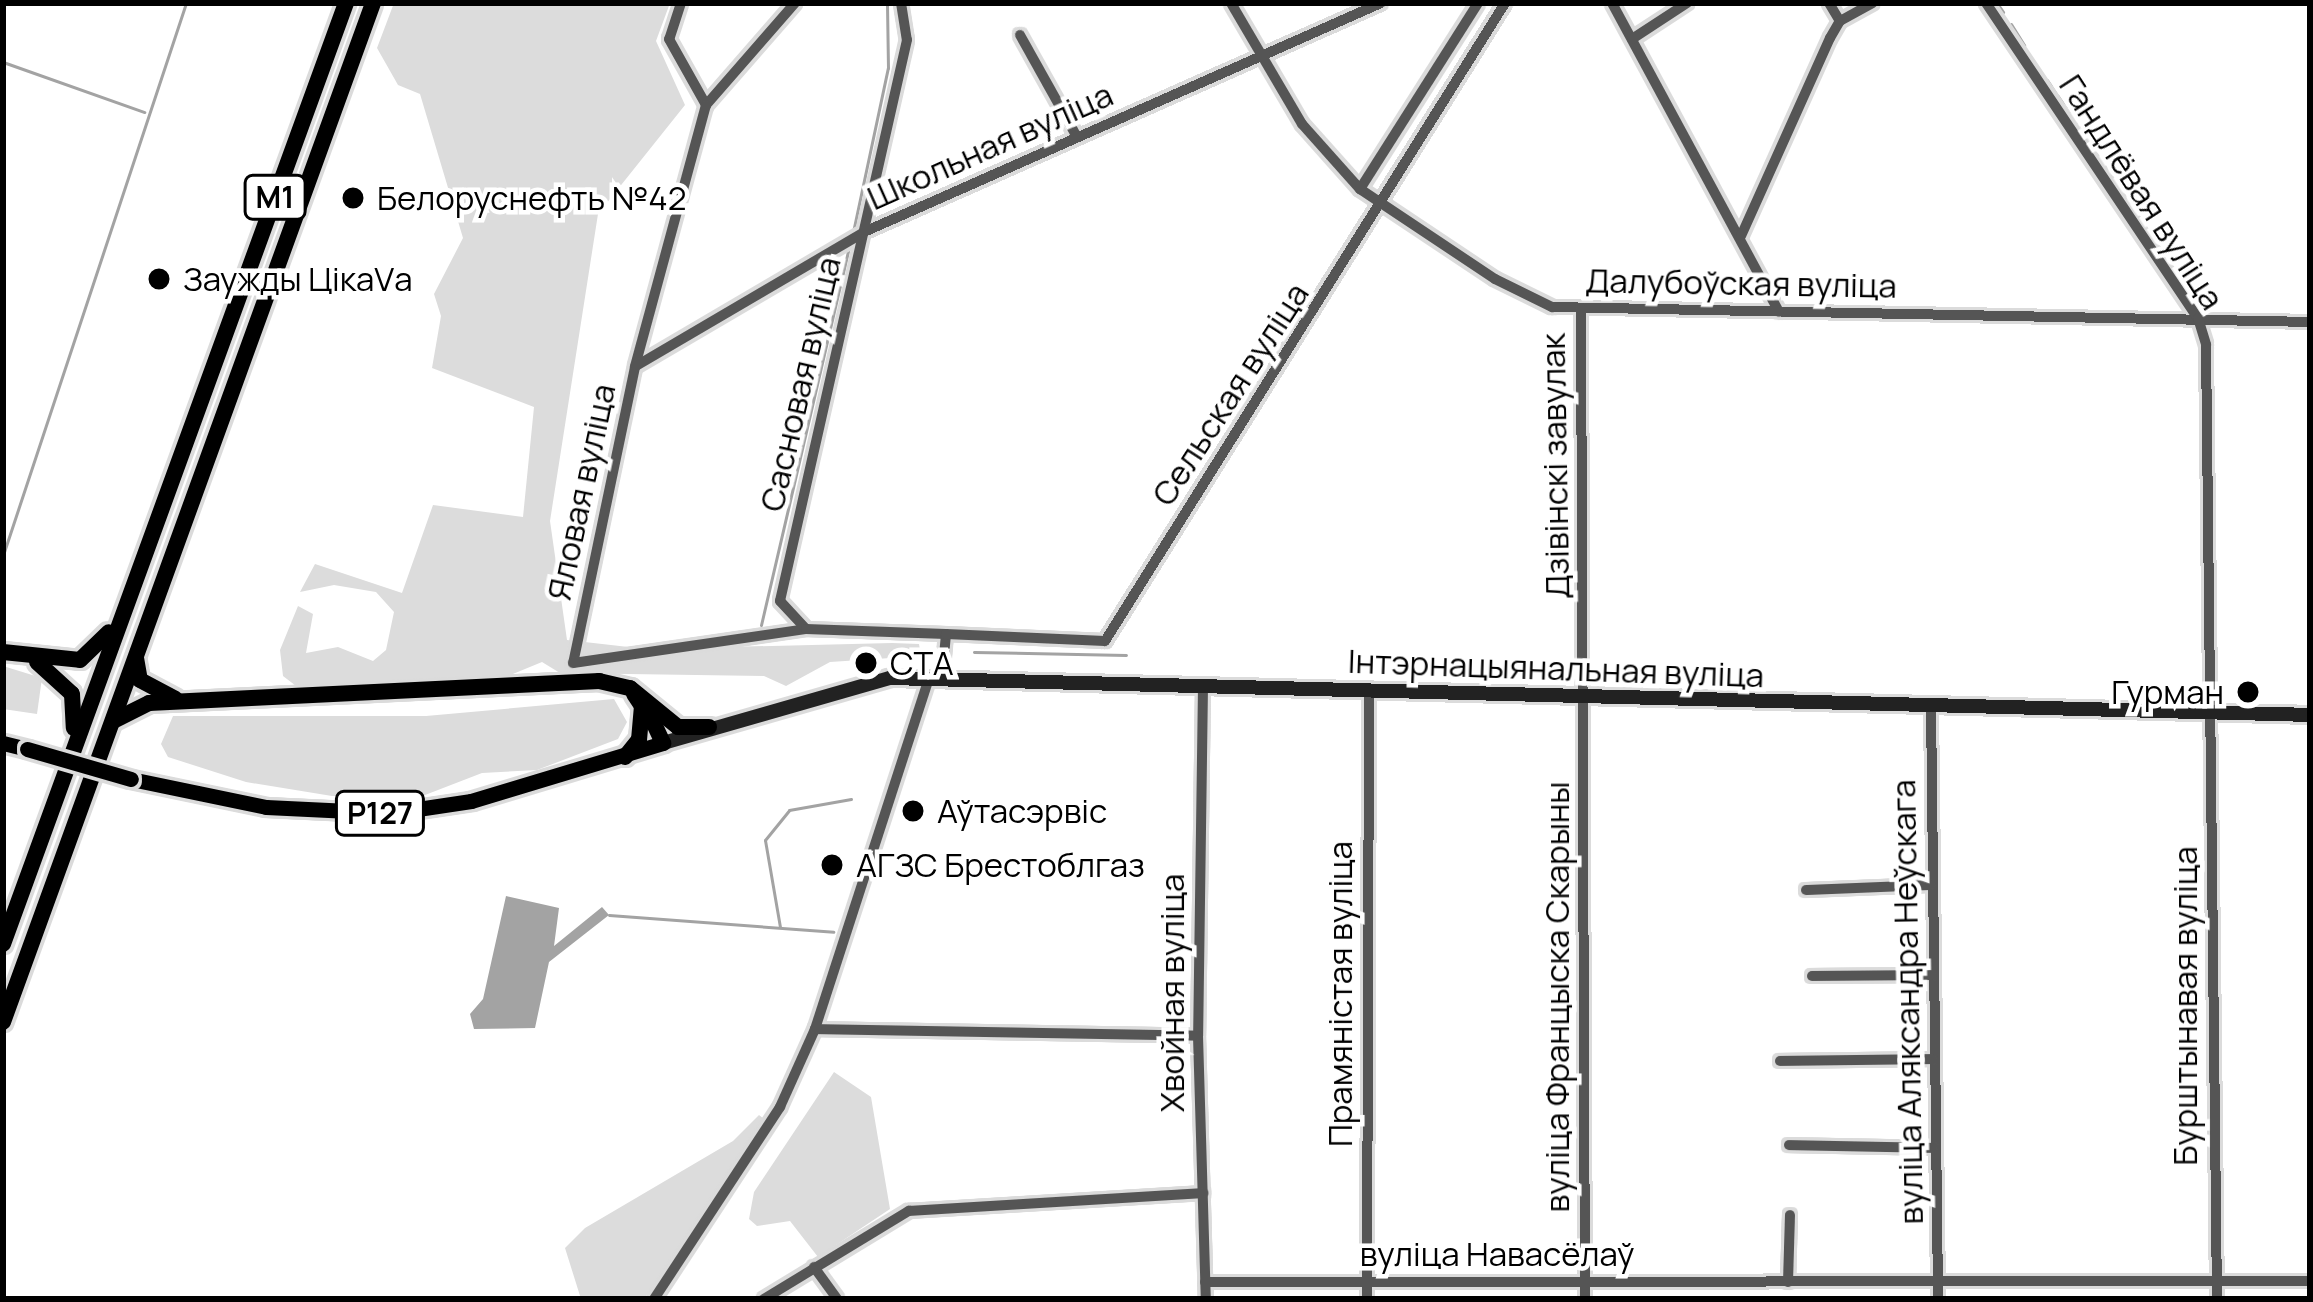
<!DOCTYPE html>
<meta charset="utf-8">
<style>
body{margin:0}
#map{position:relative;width:2313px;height:1302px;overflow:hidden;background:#fff;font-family:Manrope,sans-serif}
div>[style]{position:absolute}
.green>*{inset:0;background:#dcdcdc}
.water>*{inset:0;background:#a3a3a3}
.stream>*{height:3px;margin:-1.5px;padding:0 1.5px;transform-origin:1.5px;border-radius:1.5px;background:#a3a3a3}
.roads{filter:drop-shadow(3px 0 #dbdbdb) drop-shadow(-3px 0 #dbdbdb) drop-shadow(0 3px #dbdbdb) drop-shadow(0 -3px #dbdbdb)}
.minor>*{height:10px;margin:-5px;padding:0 5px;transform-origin:5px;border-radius:5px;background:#555}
.secondary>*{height:14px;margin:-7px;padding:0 7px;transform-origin:7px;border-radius:7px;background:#222}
.primary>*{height:15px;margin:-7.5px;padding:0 7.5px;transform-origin:7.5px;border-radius:7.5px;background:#000}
.trunk>*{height:16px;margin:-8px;padding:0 8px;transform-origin:8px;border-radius:8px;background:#000}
.bridges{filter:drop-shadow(3px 0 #dbdbdb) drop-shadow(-3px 0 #dbdbdb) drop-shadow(0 3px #dbdbdb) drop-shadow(0 -3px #dbdbdb)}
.primary-bridge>*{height:15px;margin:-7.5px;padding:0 7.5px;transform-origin:7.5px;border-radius:7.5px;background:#000}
.dots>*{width:33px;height:33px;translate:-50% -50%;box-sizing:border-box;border:6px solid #fff;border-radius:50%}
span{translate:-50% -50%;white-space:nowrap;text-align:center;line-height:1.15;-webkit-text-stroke:9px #fff;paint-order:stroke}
.shield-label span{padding:3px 9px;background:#fff;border:3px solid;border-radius:9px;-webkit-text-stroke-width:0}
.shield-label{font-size:30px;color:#000;font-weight:700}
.street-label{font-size:33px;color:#000}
.poi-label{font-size:33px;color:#000}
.left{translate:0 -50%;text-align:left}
.right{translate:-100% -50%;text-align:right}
.frame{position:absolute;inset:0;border:6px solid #000;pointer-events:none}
</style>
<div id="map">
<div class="green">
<i style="clip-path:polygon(394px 3px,670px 3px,656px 41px,685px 105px,598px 214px,550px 521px,567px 640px,646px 649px,892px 643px,919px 644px,921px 656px,830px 662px,786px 686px,764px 676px,560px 673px,542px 662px,501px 679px,300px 689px,283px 676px,280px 650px,298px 606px,313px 614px,306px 653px,338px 647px,373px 661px,386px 650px,394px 612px,376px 592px,334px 585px,300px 592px,315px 564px,402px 593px,433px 505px,523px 517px,534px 407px,432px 368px,441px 316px,434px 294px,463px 238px,420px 94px,398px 85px,377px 48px)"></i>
<i style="clip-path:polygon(3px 666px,42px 678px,37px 714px,3px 709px)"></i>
<i style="clip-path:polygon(614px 699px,627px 722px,618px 739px,537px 770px,482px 773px,425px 795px,332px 796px,246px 782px,168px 757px,161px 744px,173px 716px,426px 716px)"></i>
<i style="clip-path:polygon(834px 1072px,871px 1097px,890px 1209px,818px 1257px,790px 1221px,757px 1226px,749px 1219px,754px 1192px)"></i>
<i style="clip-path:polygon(759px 1115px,764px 1119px,736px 1168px,644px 1299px,581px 1299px,565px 1248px,585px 1228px,733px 1141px)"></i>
</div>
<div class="water">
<i style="clip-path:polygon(506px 896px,559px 908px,554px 946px,602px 907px,609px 915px,549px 962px,535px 1028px,474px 1029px,470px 1014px,483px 999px)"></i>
</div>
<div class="stream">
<i style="left:1997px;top:3px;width:11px;rotate:56deg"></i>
<i style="left:2011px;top:24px;width:25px;rotate:58deg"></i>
<i style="left:3px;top:62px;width:150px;rotate:19.5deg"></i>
<i style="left:2047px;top:80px;width:45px;rotate:56deg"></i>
<i style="left:2079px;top:127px;width:17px;rotate:57deg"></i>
<i style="left:853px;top:232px;width:168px;rotate:-78deg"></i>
<i style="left:888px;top:68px;width:65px;rotate:-90.9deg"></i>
<i style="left:3px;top:555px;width:582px;rotate:-71.66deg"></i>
<i style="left:761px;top:625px;width:388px;rotate:-76.9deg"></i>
<i style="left:974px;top:652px;width:152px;rotate:1.1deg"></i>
<i style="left:609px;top:915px;width:225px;rotate:4.3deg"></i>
<i style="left:780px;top:927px;width:88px;rotate:-99.8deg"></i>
<i style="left:765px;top:840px;width:38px;rotate:-51deg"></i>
<i style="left:789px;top:810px;width:63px;rotate:-10.1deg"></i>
</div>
<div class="roads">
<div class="minor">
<i style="left:681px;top:3px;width:38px;rotate:108deg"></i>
<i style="left:669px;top:39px;width:76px;rotate:60.7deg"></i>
<i style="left:795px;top:3px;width:135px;rotate:131.1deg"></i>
<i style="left:706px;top:105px;width:271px;rotate:105.2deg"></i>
<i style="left:635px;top:367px;width:302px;rotate:101.8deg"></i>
<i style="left:573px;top:663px;width:235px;rotate:-8.3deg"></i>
<i style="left:901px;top:3px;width:37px;rotate:81deg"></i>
<i style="left:907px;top:40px;width:575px;rotate:102.76deg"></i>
<i style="left:780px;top:601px;width:38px;rotate:47deg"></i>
<i style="left:806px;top:629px;width:140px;rotate:2deg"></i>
<i style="left:1231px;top:3px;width:140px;rotate:59.6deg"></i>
<i style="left:1302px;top:124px;width:87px;rotate:48.3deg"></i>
<i style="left:1360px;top:189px;width:162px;rotate:33.7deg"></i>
<i style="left:1495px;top:279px;width:64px;rotate:26.2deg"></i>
<i style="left:1552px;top:307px;width:758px;rotate:1.13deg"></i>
<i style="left:1612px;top:3px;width:351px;rotate:61.6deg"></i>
<i style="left:1829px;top:3px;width:21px;rotate:59deg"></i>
<i style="left:1986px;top:3px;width:380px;rotate:56.1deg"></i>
<i style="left:2198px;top:318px;width:28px;rotate:73deg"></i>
<i style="left:2206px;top:345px;width:954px;rotate:89.34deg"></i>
<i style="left:1020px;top:35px;width:117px;rotate:60.8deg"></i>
<i style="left:1632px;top:39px;width:66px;rotate:-33.2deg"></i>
<i style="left:1360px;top:189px;width:220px;rotate:-57.6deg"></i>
<i style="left:1741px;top:236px;width:217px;rotate:-65.8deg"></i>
<i style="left:1830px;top:38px;width:20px;rotate:-60deg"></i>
<i style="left:1840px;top:21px;width:37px;rotate:-29deg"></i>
<i style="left:1581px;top:308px;width:991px;rotate:89.77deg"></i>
<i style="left:636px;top:366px;width:264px;rotate:-30.4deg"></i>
<i style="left:864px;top:232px;width:565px;rotate:-23.89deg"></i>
<i style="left:942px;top:678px;width:44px;rotate:-84.8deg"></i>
<i style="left:946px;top:634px;width:159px;rotate:2.5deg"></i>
<i style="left:1105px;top:641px;width:753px;rotate:-57.91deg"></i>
<i style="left:1203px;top:686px;width:350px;rotate:90.8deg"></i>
<i style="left:1198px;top:1036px;width:263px;rotate:88.3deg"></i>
<i style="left:1931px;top:705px;width:594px;rotate:89.32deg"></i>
<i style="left:1806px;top:890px;width:125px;rotate:-2.3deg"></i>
<i style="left:1812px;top:976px;width:120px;rotate:-0.5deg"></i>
<i style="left:815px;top:1029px;width:383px;rotate:1deg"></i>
<i style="left:1780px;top:1061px;width:153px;rotate:-0.7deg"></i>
<i style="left:1789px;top:1145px;width:144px;rotate:1.2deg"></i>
<i style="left:814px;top:1267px;width:39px;rotate:54deg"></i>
<i style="left:1205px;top:1282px;width:1105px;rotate:-0.05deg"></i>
<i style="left:1788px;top:1282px;width:67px;rotate:-88.3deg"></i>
<i style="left:654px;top:1299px;width:230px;rotate:-56.7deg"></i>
<i style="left:780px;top:1107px;width:85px;rotate:-65.8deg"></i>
<i style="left:815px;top:1029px;width:369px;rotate:-72deg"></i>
<i style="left:764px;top:1299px;width:170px;rotate:-31.3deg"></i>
<i style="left:909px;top:1211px;width:295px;rotate:-3.5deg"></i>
<i style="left:1367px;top:1299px;width:610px;rotate:-89.81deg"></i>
</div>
<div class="secondary">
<i style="left:663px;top:743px;width:236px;rotate:-16deg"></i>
<i style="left:890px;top:678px;width:1420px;rotate:1.49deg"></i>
</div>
<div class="primary">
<i style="left:3px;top:743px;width:25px;rotate:14deg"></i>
<i style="left:131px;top:779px;width:138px;rotate:11.7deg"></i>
<i style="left:266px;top:807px;width:125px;rotate:2.7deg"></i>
<i style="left:391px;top:813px;width:81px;rotate:-8.5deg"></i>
<i style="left:471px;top:801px;width:201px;rotate:-16.8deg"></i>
</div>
<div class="trunk">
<i style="left:3px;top:652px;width:77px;rotate:5.9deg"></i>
<i style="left:80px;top:660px;width:40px;rotate:-44deg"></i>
<i style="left:136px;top:658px;width:22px;rotate:80deg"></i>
<i style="left:140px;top:680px;width:40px;rotate:28deg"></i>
<i style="left:37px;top:662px;width:47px;rotate:42.4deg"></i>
<i style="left:72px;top:694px;width:34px;rotate:87deg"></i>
<i style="left:649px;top:713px;width:33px;rotate:65deg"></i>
<i style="left:113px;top:721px;width:40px;rotate:-26.6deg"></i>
<i style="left:149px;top:703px;width:451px;rotate:-2.8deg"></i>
<i style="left:599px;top:681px;width:32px;rotate:13deg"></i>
<i style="left:630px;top:688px;width:62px;rotate:39.1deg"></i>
<i style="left:678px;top:727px;width:31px"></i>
<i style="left:625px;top:757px;width:22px;rotate:-51deg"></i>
<i style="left:639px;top:740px;width:34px;rotate:-85deg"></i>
<i style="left:642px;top:706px;width:14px;rotate:-124deg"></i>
<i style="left:3px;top:944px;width:1002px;rotate:-69.97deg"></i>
<i style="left:3px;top:1022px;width:1084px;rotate:-70.04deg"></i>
</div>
</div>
<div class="bridges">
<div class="primary-bridge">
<i style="left:27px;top:749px;width:108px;rotate:16.1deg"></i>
</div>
</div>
<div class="dots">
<i style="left:353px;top:198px;background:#000"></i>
<i style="left:159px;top:279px;background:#000"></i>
<i style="left:866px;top:663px;background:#000"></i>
<i style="left:2248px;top:692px;background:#000"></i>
<i style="left:913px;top:811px;background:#000"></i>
<i style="left:832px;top:865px;background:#000"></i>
</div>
<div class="shield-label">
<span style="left:275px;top:197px">М1</span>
<span style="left:380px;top:813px">Р127</span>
</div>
<div class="street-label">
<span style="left:990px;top:146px;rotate:-24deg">Школьная вуліца</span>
<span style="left:2142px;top:192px;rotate:57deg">Гандлёвая вуліца</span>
<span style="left:1741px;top:283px;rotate:1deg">Далубоўская вуліца</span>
<span style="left:800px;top:384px;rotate:-77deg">Сасновая вуліца</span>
<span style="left:1230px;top:394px;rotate:-57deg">Сельская вуліца</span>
<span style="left:1555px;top:466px;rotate:-91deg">Дзівінскі завулак</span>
<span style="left:581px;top:492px;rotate:-78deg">Яловая вуліца</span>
<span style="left:1556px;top:668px;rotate:2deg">Інтэрнацыянальная вуліца</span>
<span style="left:1172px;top:993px;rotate:-90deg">Хвойная вуліца</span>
<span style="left:1340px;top:994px;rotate:-90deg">Прамяністая вуліца</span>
<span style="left:1557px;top:997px;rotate:-90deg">вуліца Францыска Скарыны</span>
<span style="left:1907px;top:1002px;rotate:-91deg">вуліца Аляксандра Неўскага</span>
<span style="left:2185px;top:1006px;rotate:-90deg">Бурштынавая вуліца</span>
<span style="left:1497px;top:1254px">вуліца Навасёлаў</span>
</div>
<div class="poi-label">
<span class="left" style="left:377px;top:198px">Белоруснефть №42</span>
<span class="left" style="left:183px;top:279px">Заужды ЦікаVа</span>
<span class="left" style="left:890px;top:663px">СТА</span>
<span class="right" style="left:2224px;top:692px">Гурман</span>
<span class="left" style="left:937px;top:811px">Аўтасэрвіс</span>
<span class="left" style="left:856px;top:865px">АГЗС Брестоблгаз</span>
</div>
<div class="frame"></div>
</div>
